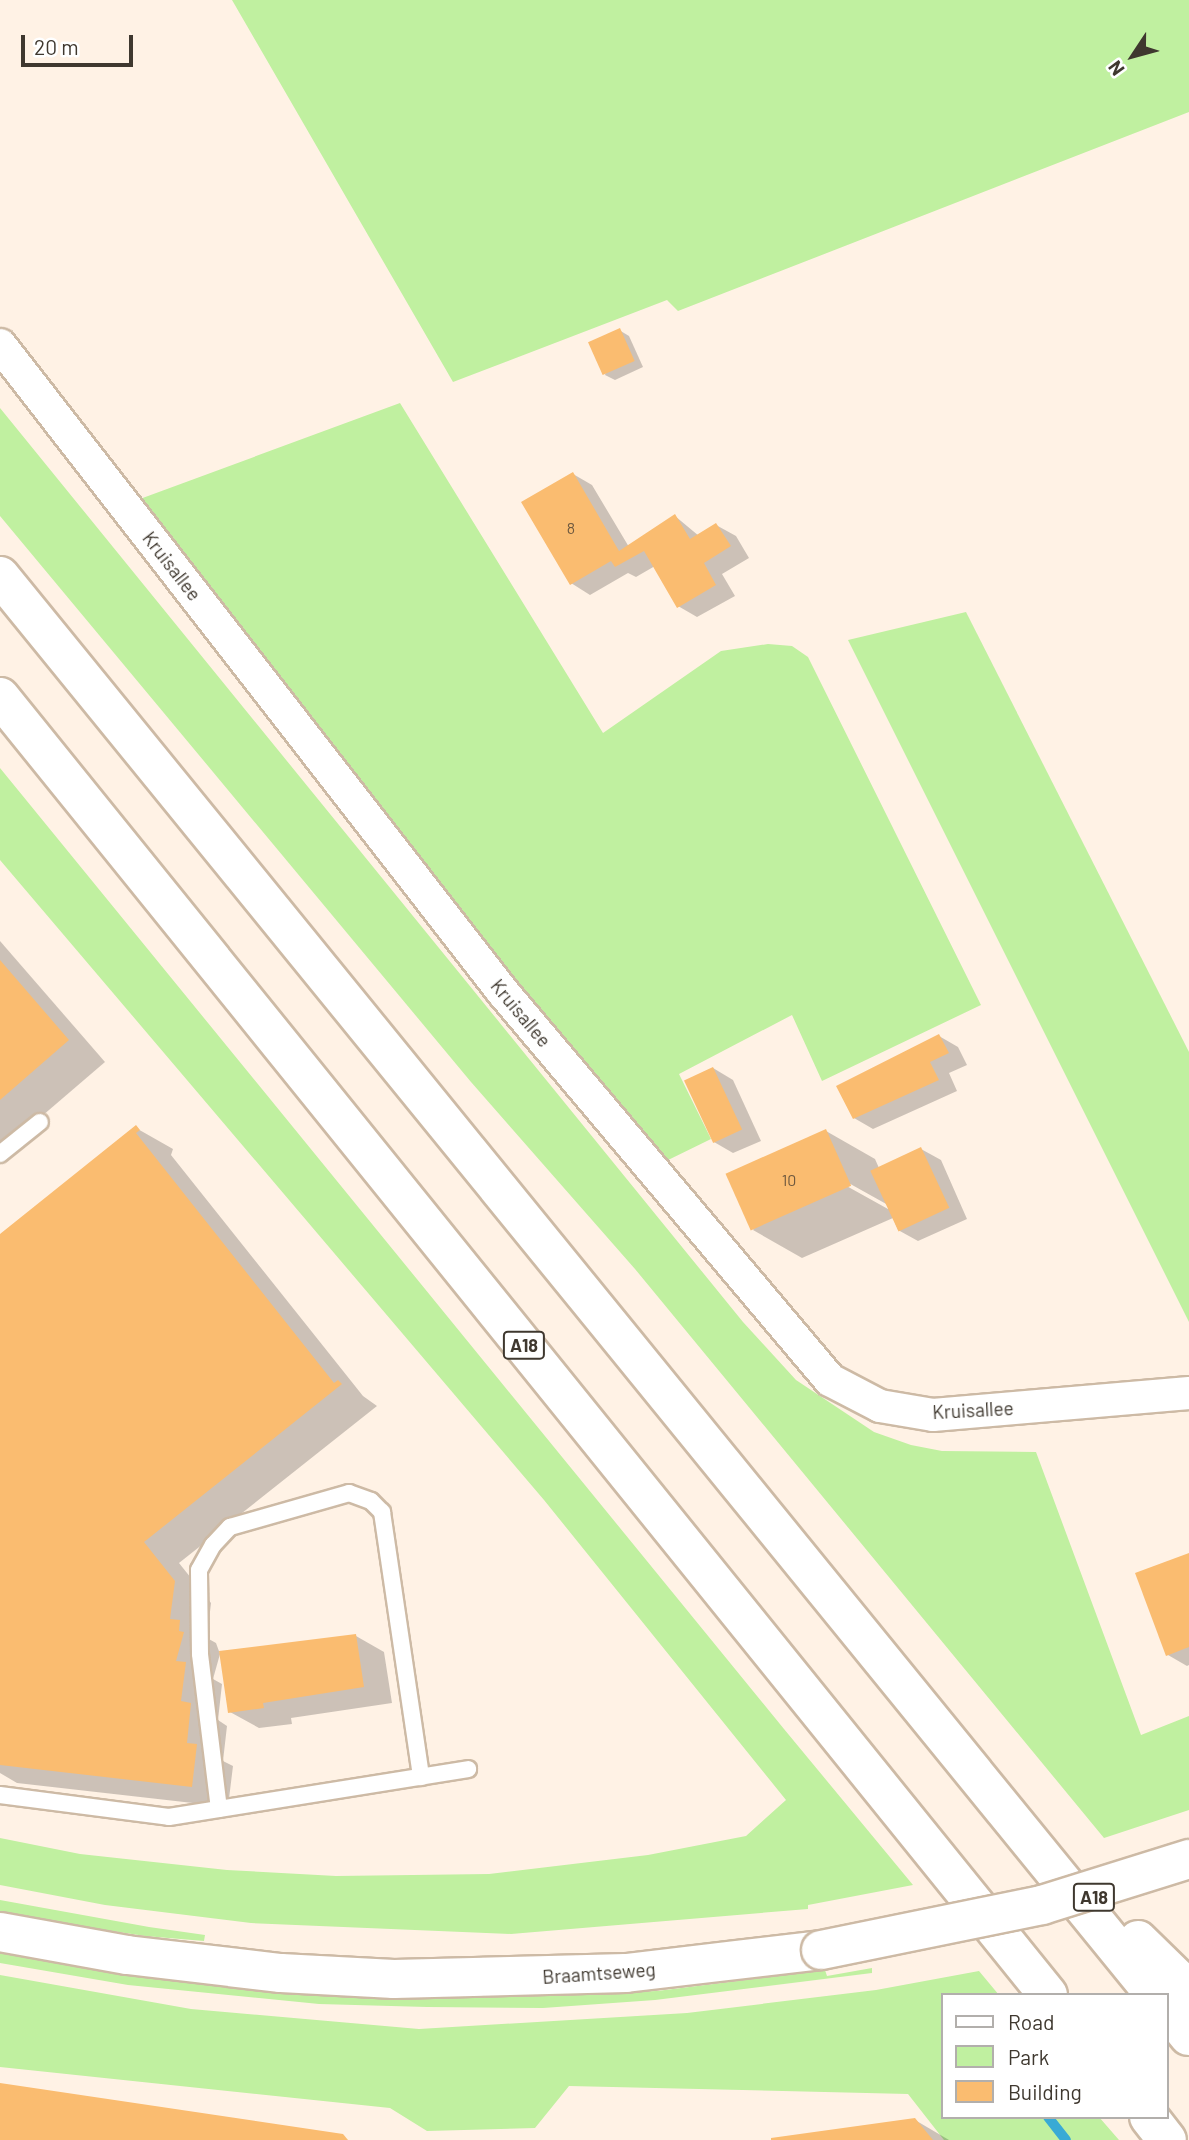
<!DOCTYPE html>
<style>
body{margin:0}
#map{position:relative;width:1189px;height:2140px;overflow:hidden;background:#fff2e5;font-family:Barlow,sans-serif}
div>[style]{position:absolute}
.green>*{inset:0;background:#c0f0a0}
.shadow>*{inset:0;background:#0003}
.stream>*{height:10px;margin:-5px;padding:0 5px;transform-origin:5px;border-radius:5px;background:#39aad5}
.building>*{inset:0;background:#fabc70;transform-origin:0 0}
.roads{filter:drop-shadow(2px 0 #cdbaa5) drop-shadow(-2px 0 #cdbaa5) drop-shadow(0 2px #cdbaa5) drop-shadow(0 -2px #cdbaa5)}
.lane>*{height:16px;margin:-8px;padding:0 8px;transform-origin:8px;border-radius:8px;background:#fff}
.street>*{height:32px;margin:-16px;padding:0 16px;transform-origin:16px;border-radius:16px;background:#fff}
.secondary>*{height:38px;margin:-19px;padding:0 19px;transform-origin:19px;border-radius:19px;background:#fff}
.highway>*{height:38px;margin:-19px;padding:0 19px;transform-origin:19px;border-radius:19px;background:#fff}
.bridges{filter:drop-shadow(2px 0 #cdbaa5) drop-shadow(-2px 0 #cdbaa5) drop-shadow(0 2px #cdbaa5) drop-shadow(0 -2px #cdbaa5)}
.secondary-bridge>*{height:38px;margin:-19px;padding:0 19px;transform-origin:19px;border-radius:19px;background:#fff}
span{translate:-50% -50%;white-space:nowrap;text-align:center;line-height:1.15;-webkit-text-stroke:5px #fff;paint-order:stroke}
.number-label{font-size:16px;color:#6e593f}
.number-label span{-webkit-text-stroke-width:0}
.shield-label span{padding:2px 5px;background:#fff;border:2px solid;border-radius:5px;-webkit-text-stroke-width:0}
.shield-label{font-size:18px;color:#3f382f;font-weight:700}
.street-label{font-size:19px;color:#3f382f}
.legend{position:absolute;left:941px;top:1993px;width:228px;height:126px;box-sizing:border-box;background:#fff;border:2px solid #b2afac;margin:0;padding:9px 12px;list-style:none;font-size:21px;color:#3f382f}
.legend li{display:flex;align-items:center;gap:14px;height:35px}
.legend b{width:35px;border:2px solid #b2afac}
.north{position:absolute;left:1098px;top:21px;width:70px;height:70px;-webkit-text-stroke:5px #fff;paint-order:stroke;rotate:234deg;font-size:19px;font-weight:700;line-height:28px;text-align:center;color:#3f382f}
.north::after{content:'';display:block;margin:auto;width:24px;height:32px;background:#3f382f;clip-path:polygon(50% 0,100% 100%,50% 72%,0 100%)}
.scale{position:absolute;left:21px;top:35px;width:112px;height:32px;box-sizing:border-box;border:4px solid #3f382f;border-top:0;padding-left:9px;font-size:21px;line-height:24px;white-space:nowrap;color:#3f382f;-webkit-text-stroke:5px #fff;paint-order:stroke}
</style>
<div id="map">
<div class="green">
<i style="clip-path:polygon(232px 0,1189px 0,1189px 112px,678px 311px,667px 300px,453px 382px)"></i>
<i style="clip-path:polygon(400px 403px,603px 733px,721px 651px,768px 644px,792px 646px,808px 657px,981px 1005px,822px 1081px,792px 1015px,679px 1074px,711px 1139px,662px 1163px,129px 503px)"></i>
<i style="clip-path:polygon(0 408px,743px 1322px,796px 1380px,874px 1432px,911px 1445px,942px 1451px,1036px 1452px,1141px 1735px,1189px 1716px,1189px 1810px,1104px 1838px,635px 1269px,471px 1082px,0 516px)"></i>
<i style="clip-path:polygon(966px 612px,1189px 1052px,1189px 1322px,848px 640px)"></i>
<i style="clip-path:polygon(0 768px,784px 1729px,913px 1885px,808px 1905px,808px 1909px,511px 1934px,251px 1923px,105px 1905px,0 1885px,0 1838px,80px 1854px,227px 1870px,336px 1876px,489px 1874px,648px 1855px,746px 1836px,786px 1800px,544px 1500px,0 860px)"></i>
<i style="clip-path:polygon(0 1900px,149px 1927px,205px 1935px,204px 1941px,145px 1936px,20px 1917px,0 1912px)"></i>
<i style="clip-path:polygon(0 1951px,85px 1968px,271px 1992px,454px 1998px,657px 1991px,825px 1970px,827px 1976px,872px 1968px,872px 1973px,655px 2000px,543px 2008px,427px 2007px,319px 2004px,128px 1985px,0 1963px)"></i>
<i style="clip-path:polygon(979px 1971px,999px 1995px,942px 1995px,942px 2117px,1099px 2117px,1119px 2140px,944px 2140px,908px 2094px,569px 2086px,535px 2128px,427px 2131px,390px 2108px,0 2067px,0 1975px,191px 2009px,419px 2029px,687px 2013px,876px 1990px)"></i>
</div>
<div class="shadow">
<i style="clip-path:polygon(619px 330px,629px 336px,643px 367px,615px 380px,605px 375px)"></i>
<i style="clip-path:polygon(573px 474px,592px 485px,629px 547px,675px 516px,699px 536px,716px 525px,736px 536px,749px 558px,722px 574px,735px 596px,697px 617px,678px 606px,655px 566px,636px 577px,628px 573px,590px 595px,571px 583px)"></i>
<i style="clip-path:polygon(0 941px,105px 1062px,0 1152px)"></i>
<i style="clip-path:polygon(939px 1036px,958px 1047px,967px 1065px,949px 1073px,957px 1091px,873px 1129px,854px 1118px)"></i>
<i style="clip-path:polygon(713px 1068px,733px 1080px,761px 1141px,733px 1153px,714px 1142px)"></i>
<i style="clip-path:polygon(136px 1128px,173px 1149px,171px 1155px,363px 1396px,377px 1406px,179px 1563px,211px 1603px,207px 1638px,216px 1643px,220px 1654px,213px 1679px,222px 1684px,218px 1720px,227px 1726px,223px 1761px,233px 1766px,228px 1807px,17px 1783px,0 1773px,0 1236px)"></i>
<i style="clip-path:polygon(evenodd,826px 1131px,875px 1159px,879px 1168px,921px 1149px,941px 1160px,967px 1219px,918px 1241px,898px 1230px,893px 1218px,802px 1258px,753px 1230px,826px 1131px,845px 1181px,888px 1205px,888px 1209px,843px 1184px,845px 1181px)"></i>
<i style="clip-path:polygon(1189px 1555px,1189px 1665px,1187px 1666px,1168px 1655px)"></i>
<i style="clip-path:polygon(356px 1636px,384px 1652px,392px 1703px,291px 1718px,292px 1724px,259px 1728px,230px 1712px)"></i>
<i style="clip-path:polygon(915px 2120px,949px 2140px,772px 2140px)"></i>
</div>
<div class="stream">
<i style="left:1048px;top:2117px;width:29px;rotate:52deg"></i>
</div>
<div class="building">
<i style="left:620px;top:328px;width:36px;height:35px;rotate:66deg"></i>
<i style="clip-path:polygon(573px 472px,619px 551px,675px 514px,690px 539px,716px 523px,731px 546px,704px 563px,716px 585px,677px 608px,644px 551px,615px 567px,611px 561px,570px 585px,521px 502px)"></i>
<i style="clip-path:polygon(0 960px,69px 1040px,0 1100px)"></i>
<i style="clip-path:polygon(939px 1034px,949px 1053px,930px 1062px,939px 1080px,853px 1119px,836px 1086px)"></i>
<i style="left:713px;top:1067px;width:69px;height:32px;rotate:65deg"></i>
<i style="clip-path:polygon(136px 1125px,140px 1130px,136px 1133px,334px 1383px,338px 1380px,342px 1384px,144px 1542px,175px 1581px,170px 1619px,180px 1620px,179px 1631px,184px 1632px,176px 1661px,186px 1662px,181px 1701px,191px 1703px,187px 1743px,197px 1744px,192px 1787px,0 1765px,0 1234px)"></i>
<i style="left:826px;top:1129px;width:62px;height:110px;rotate:66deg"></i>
<i style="left:921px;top:1147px;width:67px;height:56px;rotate:65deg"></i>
<i style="clip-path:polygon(1189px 1553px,1189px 1647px,1166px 1656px,1135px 1573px)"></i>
<i style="clip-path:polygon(356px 1634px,364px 1687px,263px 1703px,264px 1708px,228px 1713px,219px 1651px)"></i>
<i style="clip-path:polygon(0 2083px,343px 2134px,348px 2140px,0 2140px)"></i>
<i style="clip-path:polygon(915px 2118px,933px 2140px,771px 2140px,771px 2138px)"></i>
</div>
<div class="roads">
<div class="lane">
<i style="left:0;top:1154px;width:51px;rotate:-38.7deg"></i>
<i style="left:0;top:1795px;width:170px;rotate:7.4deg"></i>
<i style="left:169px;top:1817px;width:303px;rotate:-9.1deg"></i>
<i style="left:219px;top:1809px;width:156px;rotate:-97deg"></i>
<i style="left:200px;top:1654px;width:84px;rotate:-90.7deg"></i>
<i style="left:199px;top:1570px;width:29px;rotate:-61deg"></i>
<i style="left:213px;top:1545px;width:25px;rotate:-47deg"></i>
<i style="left:230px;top:1527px;width:124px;rotate:-15.9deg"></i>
<i style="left:349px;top:1493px;width:23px;rotate:20deg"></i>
<i style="left:371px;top:1501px;width:16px;rotate:45deg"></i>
<i style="left:382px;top:1512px;width:268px;rotate:81.6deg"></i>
</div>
<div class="street">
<i style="left:0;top:345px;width:818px;rotate:52.15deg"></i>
<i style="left:502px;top:991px;width:509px;rotate:49.86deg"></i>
<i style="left:830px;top:1380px;width:56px;rotate:27.5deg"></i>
<i style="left:880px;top:1406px;width:54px;rotate:9.6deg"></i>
<i style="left:933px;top:1415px;width:257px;rotate:-4.9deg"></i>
</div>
<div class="secondary">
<i style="left:0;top:1932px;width:129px;rotate:10.3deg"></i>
<i style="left:127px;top:1955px;width:155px;rotate:6.7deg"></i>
<i style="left:281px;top:1973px;width:113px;rotate:3deg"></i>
<i style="left:394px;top:1979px;width:232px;rotate:-1.5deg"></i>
<i style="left:626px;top:1973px;width:196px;rotate:-6.7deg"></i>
</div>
<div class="highway">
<i style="left:0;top:576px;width:1830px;rotate:50.86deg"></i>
<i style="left:0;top:697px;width:1668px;rotate:51.08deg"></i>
<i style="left:1138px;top:1940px;width:71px;rotate:44.4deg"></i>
<i style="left:1166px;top:2008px;width:36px;rotate:51deg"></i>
<i style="left:1149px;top:2117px;width:29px;rotate:52deg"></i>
</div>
</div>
<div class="bridges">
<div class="secondary-bridge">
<i style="left:821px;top:1950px;width:226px;rotate:-11.5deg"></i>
<i style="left:1042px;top:1905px;width:154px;rotate:-17.4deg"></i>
</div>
</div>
<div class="number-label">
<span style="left:571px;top:528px">8</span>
<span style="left:789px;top:1180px">10</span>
</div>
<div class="shield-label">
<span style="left:524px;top:1345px">A18</span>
<span style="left:1094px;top:1897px">A18</span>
</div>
<div class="street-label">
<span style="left:172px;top:566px;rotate:52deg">Kruisallee</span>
<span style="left:521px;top:1013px;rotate:50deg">Kruisallee</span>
<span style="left:973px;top:1410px;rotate:-3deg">Kruisallee</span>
<span style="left:599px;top:1973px;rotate:-4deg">Braamtseweg</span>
</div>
<ul class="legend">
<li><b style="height:9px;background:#fff"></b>Road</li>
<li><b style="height:19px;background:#c0f0a0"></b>Park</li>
<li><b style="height:19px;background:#fabc70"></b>Building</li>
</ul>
<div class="north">N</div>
<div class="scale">20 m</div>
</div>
